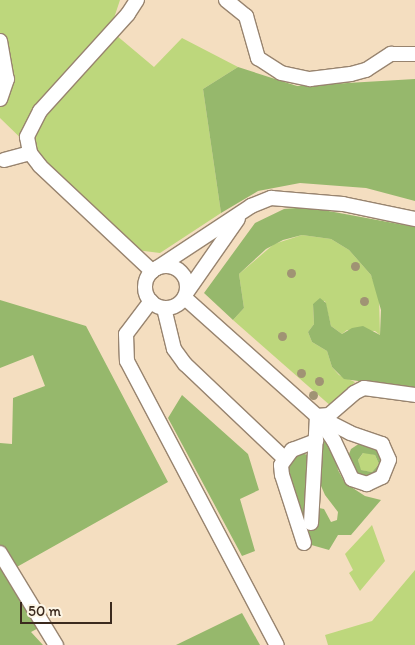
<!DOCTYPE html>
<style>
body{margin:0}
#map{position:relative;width:415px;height:645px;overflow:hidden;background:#f4dec0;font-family:Itim,sans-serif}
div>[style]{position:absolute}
.green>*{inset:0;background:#bdd77c}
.forest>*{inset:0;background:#96b86c}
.roads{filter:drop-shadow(1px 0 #98846f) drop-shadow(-1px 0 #98846f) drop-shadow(0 1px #98846f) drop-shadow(0 -1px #98846f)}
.minor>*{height:14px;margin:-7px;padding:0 7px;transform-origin:7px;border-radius:7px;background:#fff}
.minor>.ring{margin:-7px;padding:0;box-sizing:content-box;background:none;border:14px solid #fff;border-radius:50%}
.trees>*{width:9px;height:9px;margin:-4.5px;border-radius:50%;background:#a09374}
span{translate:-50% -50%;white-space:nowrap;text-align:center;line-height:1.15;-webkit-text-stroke:4px #fcf5e5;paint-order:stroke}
.scale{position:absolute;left:20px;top:602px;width:92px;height:22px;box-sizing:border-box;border:2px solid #3b2a1e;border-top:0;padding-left:6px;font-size:15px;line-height:18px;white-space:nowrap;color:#3b2a1e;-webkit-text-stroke:4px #fcf5e5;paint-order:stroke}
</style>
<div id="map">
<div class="green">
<i style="clip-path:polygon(0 0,120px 0,110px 30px,154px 67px,182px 38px,238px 67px,203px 89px,221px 213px,160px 253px,136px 250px,0 118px)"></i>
<i style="clip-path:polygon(302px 235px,331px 239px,349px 250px,371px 275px,379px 297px,380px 335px,375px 331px,347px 330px,342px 334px,331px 326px,325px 301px,313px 304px,314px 324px,308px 332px,312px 342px,327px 351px,332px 367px,339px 375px,355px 382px,332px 407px,233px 320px,244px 308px,239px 274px,274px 244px)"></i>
<i style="clip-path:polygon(364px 452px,375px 455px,379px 464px,372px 472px,360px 470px,358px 460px)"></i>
<i style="clip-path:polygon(372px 525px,385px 561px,360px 591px,349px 573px,353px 570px,345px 554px)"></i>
<i style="clip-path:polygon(415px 570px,415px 645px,328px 645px,325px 635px,372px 621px)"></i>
</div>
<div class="forest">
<i style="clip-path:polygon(238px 67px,297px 86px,415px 79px,415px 201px,366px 188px,300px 183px,258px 191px,221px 213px,203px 89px)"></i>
<i style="clip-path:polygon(307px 207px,415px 227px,415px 389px,344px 379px,332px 367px,327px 351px,312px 342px,308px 332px,314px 324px,313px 304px,320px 298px,326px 303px,331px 326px,342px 334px,352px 328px,363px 326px,380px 335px,381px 310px,371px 275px,349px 250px,331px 239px,302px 235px,283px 240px,266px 249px,239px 274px,244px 308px,233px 320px,204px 293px,255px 223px,284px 209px)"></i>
<i style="clip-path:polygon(0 300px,86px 326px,168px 482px,15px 568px,48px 623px,31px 632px,43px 645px,0 645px,0 443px,12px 444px,13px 398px,45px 386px,33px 355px,0 368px)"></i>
<i style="clip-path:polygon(182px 395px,248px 454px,259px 490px,240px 499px,255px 551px,242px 556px,168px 418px)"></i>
<i style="clip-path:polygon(322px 434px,336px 457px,338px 470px,345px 483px,365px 496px,381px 500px,351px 535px,338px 535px,329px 550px,308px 544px,287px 476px,290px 460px,301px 453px,308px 455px,310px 528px,313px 531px,319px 508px,324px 509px,331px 522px,337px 520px,338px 512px,325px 495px,318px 479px)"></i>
<i style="clip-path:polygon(evenodd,360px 443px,376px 446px,383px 461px,379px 471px,370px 477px,359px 477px,347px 459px,351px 449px,360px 443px,363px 453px,375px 455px,379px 464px,372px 472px,361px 470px,358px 460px,363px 453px)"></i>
<i style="clip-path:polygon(242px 613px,260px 645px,176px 645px)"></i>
</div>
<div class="roads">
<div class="minor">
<i style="left:137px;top:0;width:17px;rotate:123deg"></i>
<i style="left:128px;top:14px;width:131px;rotate:132.2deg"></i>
<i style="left:40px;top:111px;width:29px;rotate:117deg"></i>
<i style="left:27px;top:137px;width:16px;rotate:79deg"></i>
<i style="left:30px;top:153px;width:16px;rotate:52deg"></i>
<i style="left:40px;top:166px;width:154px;rotate:43.2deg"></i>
<i style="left:226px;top:0;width:26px;rotate:39deg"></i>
<i style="left:246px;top:16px;width:44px;rotate:74.1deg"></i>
<i style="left:258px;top:58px;width:27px;rotate:33deg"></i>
<i style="left:281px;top:73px;width:30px;rotate:12deg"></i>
<i style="left:310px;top:79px;width:41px;rotate:-7deg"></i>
<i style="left:351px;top:74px;width:16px;rotate:-15deg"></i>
<i style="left:366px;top:70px;width:30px;rotate:-33deg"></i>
<i style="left:391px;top:54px;width:24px"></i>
<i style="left:0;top:41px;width:39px;rotate:80deg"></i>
<i style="left:7px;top:79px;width:21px;rotate:109deg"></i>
<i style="left:4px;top:160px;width:27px;rotate:-15deg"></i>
<i class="ring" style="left:145px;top:266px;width:28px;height:28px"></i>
<i style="left:157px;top:268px;width:113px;rotate:-33.4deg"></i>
<i style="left:251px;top:206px;width:22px;rotate:-22deg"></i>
<i style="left:271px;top:198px;width:72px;rotate:4.8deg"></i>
<i style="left:343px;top:204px;width:74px;rotate:11.8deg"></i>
<i style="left:187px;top:292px;width:89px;rotate:-55.1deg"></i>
<i style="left:185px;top:298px;width:177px;rotate:41.8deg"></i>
<i style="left:317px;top:416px;width:12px;rotate:-5deg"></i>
<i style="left:329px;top:415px;width:33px;rotate:-41deg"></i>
<i style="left:354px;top:393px;width:11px;rotate:-27deg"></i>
<i style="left:364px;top:388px;width:51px;rotate:7.8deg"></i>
<i style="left:151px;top:301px;width:41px;rotate:127.1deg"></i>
<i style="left:126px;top:334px;width:27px;rotate:88deg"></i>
<i style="left:127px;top:361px;width:321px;rotate:62.2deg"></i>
<i style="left:164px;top:308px;width:42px;rotate:76.3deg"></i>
<i style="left:174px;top:349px;width:19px;rotate:54deg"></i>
<i style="left:185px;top:364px;width:137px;rotate:43.5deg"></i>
<i style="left:317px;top:416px;width:37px;rotate:27deg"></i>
<i style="left:350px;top:433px;width:34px;rotate:19deg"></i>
<i style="left:382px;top:444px;width:17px;rotate:66deg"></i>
<i style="left:389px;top:460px;width:18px;rotate:112deg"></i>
<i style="left:382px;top:477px;width:17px;rotate:155deg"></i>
<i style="left:367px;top:484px;width:16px;rotate:-162deg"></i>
<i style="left:352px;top:479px;width:42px;rotate:-115.3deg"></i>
<i style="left:334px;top:441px;width:30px;rotate:-124deg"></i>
<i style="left:311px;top:523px;width:107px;rotate:-86.8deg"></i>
<i style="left:304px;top:543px;width:71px;rotate:-107.9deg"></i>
<i style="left:282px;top:475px;width:10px;rotate:-96deg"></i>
<i style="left:281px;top:465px;width:19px;rotate:-54deg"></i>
<i style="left:292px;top:450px;width:26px;rotate:-21deg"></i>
<i style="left:0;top:553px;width:108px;rotate:58.7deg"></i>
</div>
</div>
<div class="trees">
<i style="left:355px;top:266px"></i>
<i style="left:291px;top:273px"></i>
<i style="left:364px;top:301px"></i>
<i style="left:282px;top:336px"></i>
<i style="left:301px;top:373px"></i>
<i style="left:319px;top:381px"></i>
<i style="left:313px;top:395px"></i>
</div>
<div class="scale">50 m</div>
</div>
